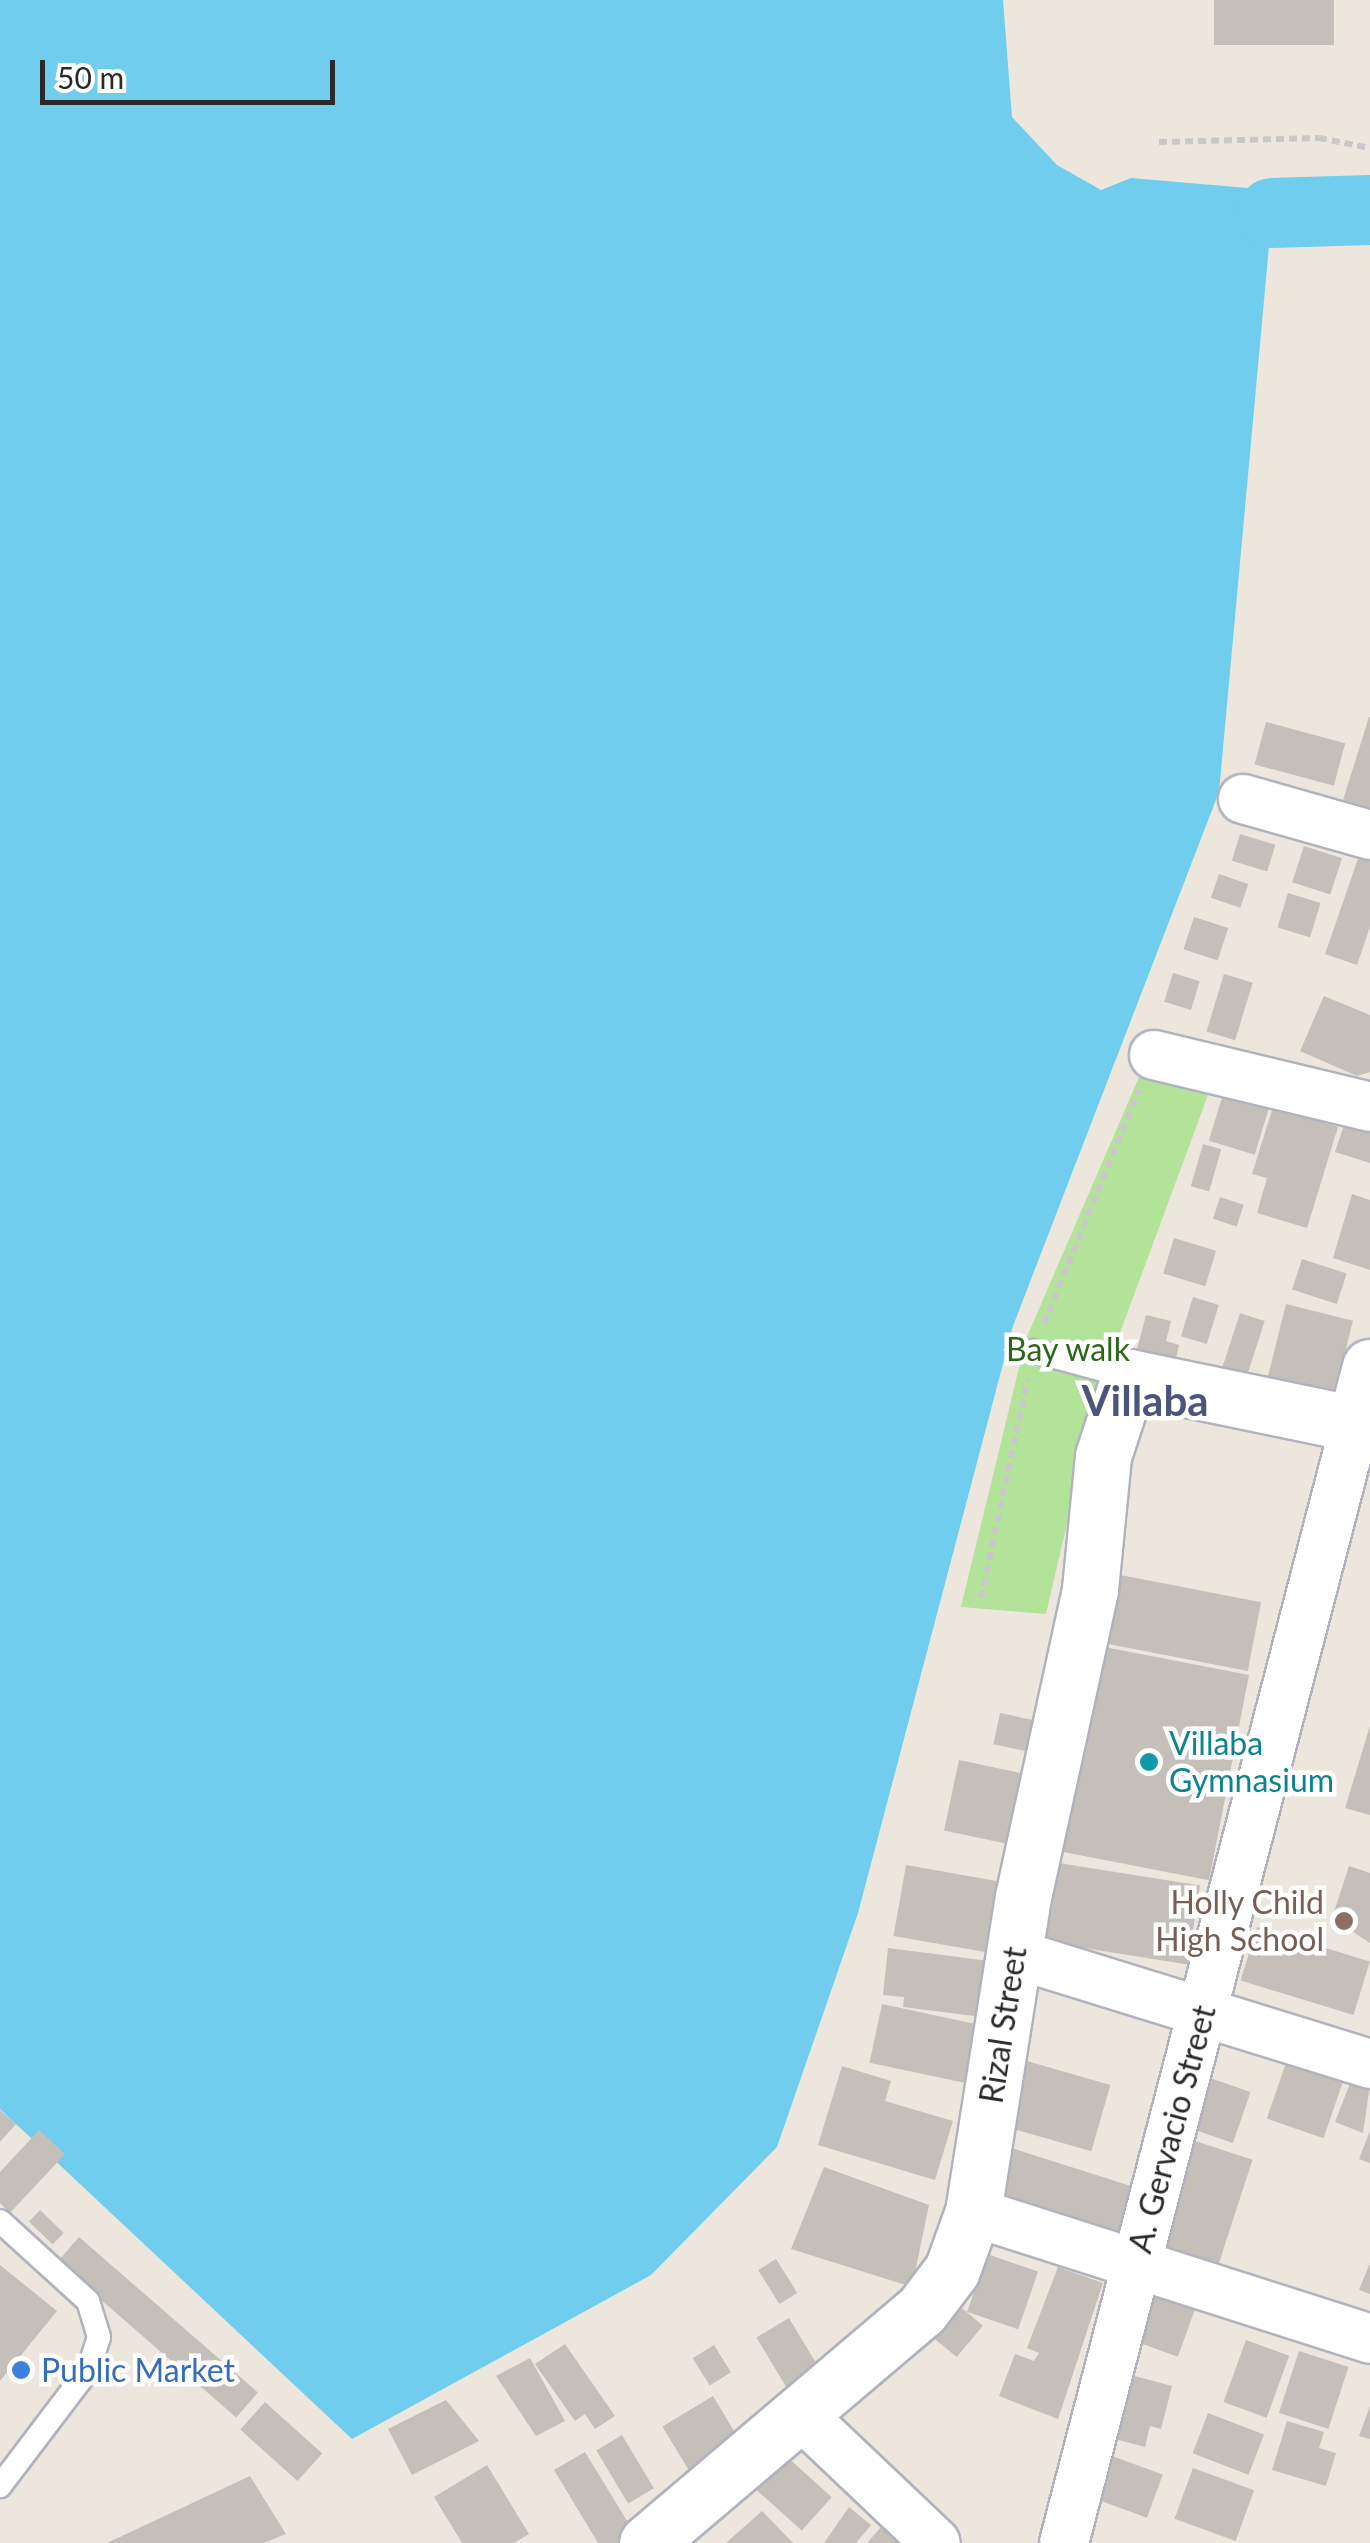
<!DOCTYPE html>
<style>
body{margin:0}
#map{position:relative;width:1370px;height:2543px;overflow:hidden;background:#ece6dd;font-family:Lato,sans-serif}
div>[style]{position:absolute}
.green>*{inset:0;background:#b2e399}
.water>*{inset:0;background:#70cdee}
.river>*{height:70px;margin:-35px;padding:0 35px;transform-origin:35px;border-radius:35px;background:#70cdee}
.building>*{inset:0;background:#c5bfb9;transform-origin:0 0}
.path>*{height:6px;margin-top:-3px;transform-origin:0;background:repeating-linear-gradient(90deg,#c8c8c8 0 8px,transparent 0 13px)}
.roads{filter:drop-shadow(2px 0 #b0b3be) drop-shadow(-2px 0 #b0b3be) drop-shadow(0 2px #b0b3be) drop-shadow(0 -2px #b0b3be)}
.service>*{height:22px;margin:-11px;padding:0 11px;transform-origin:11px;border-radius:11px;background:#fff}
.minor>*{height:48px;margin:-24px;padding:0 24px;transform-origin:24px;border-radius:24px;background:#fff}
.tertiary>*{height:55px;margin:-27.5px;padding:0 27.5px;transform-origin:27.5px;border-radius:27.5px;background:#fff}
.dots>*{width:28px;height:28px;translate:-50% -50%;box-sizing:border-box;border:5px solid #fff;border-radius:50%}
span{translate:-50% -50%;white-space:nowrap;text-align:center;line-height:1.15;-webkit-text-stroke:9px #fff;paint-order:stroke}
.park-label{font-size:32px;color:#2b671a}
.culture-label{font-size:32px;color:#0d838f}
.left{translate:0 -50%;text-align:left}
.education-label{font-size:32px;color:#785e54}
.right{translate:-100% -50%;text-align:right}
.street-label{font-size:32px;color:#2a2a2a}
.shop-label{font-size:32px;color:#366cbe}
.district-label{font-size:42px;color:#4b547b;font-weight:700}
.scale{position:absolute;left:40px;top:60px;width:295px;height:45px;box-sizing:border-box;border:5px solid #2a2a2a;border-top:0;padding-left:12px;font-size:30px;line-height:35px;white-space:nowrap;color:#2a2a2a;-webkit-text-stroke:8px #fff;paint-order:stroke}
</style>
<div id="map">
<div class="green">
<i style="clip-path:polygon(1143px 1068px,1208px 1095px,1097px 1395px,1046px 1614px,961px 1607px,1026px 1339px)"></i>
</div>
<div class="water">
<i style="clip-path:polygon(0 0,1003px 0,1012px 117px,1057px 165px,1101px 190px,1131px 178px,1259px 189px,1272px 213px,1219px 792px,1013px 1326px,858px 1913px,777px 2147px,651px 2275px,352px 2439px,0 2109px)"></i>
</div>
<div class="river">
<i style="left:1272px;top:213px;width:98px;rotate:-1.8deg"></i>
</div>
<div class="building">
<i style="left:1214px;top:0;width:120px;height:45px"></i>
<i style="clip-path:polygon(1369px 717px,1370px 717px,1370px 808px,1343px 800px)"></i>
<i style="left:1266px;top:722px;width:82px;height:44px;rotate:15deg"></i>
<i style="left:1240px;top:834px;width:37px;height:28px;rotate:17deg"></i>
<i style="left:1304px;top:846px;width:40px;height:38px;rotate:18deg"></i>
<i style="clip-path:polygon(1361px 850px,1370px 853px,1370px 927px,1357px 965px,1325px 954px)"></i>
<i style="left:1219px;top:874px;width:31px;height:25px;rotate:19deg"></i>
<i style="left:1288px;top:893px;width:34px;height:36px;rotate:17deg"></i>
<i style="left:1194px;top:917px;width:36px;height:34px;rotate:18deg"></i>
<i style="left:1173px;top:973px;width:28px;height:30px;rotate:17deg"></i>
<i style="left:1224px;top:974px;width:30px;height:60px;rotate:17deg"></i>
<i style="clip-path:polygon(1324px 996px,1370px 1015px,1370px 1072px,1357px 1076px,1300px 1051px)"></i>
<i style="left:1224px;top:1091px;width:48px;height:52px;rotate:17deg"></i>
<i style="clip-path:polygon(1273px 1107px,1338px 1127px,1307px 1228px,1257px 1213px,1267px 1178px,1252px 1174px)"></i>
<i style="clip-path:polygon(1345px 1122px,1370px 1130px,1370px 1163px,1335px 1152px)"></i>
<i style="left:1203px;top:1144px;width:19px;height:44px;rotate:16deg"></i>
<i style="clip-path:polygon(1352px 1194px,1370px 1200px,1370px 1270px,1333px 1258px)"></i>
<i style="left:1220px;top:1197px;width:25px;height:23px;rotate:18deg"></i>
<i style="left:1174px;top:1238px;width:44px;height:37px;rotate:17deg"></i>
<i style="left:1302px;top:1259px;width:47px;height:32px;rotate:18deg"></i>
<i style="left:1193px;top:1297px;width:27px;height:41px;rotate:17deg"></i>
<i style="left:1286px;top:1304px;width:69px;height:82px;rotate:14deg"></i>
<i style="left:1240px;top:1313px;width:26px;height:64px;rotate:18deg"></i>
<i style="clip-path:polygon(1146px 1315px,1171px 1321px,1166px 1341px,1179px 1345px,1175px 1363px,1136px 1353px)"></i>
<i style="left:1105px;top:1572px;width:159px;height:70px;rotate:11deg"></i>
<i style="left:1089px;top:1644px;width:163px;height:209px;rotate:11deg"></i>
<i style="left:1000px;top:1713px;width:50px;height:32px;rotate:12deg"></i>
<i style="clip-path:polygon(1370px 1726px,1370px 1815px,1345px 1808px)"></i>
<i style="left:959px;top:1760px;width:74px;height:72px;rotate:12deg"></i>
<i style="left:1046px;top:1861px;width:156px;height:80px;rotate:9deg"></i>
<i style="left:906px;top:1865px;width:99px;height:72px;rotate:10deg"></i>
<i style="clip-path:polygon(1349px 1866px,1370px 1873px,1370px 1943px,1332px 1918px)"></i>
<i style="left:1257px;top:1927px;width:118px;height:56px;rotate:17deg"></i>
<i style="clip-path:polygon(888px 1948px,997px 1962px,990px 2018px,903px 2007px,904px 1997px,883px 1995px)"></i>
<i style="left:882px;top:2004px;width:98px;height:60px;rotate:12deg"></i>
<i style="left:1020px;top:2059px;width:94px;height:69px;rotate:16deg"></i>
<i style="left:1287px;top:2060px;width:60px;height:62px;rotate:19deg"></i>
<i style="clip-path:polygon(842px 2066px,891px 2081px,885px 2101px,953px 2121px,935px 2180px,818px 2145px)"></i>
<i style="left:1207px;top:2077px;width:46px;height:54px;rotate:19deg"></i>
<i style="clip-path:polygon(1352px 2078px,1370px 2085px,1363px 2133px,1335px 2122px)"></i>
<i style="clip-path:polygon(0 2110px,16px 2124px,0 2142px)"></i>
<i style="clip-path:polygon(39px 2130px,65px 2154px,10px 2213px,0 2203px,0 2172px)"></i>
<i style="clip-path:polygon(1370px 2131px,1370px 2163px,1359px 2159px)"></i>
<i style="left:1186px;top:2138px;width:70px;height:109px;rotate:18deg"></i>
<i style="clip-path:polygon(1002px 2145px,1134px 2187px,1120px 2232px,1108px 2228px,1105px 2238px,1085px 2232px,1088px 2223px,1071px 2218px,1068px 2227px,984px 2200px)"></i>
<i style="clip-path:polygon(824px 2167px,929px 2205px,912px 2287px,791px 2249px)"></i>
<i style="left:40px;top:2210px;width:33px;height:16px;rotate:44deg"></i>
<i style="left:79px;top:2237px;width:237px;height:33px;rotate:41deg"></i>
<i style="left:987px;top:2254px;width:54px;height:61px;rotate:19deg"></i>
<i style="left:776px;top:2259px;width:40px;height:21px;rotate:58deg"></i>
<i style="clip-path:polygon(1370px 2263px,1370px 2294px,1359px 2290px)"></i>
<i style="clip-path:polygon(0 2265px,57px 2311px,0 2381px)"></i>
<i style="clip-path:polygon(1058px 2267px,1103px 2283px,1058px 2419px,999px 2396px,1015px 2354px,1034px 2361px,1039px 2353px,1027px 2348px)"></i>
<i style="left:1146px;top:2292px;width:52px;height:50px;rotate:20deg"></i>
<i style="left:950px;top:2298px;width:43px;height:41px;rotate:40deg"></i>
<i style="left:789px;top:2318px;width:63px;height:38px;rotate:59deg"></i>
<i style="left:1246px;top:2340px;width:46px;height:66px;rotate:20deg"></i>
<i style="clip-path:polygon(565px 2344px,615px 2416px,595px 2429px,585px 2414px,575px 2421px,535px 2364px)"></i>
<i style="left:714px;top:2345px;width:32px;height:25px;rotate:58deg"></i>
<i style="left:1299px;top:2351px;width:52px;height:65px;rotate:18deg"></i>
<i style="clip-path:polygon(530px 2358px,565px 2421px,536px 2436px,496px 2376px)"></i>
<i style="clip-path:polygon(1127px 2374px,1172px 2386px,1161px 2429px,1150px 2426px,1145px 2447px,1111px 2438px)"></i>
<i style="left:713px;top:2396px;width:66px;height:59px;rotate:59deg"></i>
<i style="clip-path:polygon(446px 2400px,479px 2441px,412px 2475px,388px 2429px)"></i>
<i style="left:265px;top:2402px;width:77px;height:37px;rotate:42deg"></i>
<i style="clip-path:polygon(1370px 2406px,1370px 2439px,1359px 2436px)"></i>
<i style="left:1208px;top:2413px;width:60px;height:43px;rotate:21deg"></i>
<i style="clip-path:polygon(1287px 2421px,1324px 2432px,1319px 2448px,1336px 2453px,1326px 2486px,1272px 2470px)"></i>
<i style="left:622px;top:2435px;width:62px;height:30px;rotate:59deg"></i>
<i style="clip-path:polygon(585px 2452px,635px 2534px,620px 2543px,598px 2543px,554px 2470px)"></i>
<i style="left:785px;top:2455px;width:63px;height:45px;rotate:42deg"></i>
<i style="left:1112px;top:2456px;width:54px;height:46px;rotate:20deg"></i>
<i style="clip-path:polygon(487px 2465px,529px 2534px,514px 2543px,462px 2543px,434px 2497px)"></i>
<i style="left:1193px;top:2468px;width:65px;height:54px;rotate:20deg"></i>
<i style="clip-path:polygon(250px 2476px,286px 2534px,264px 2543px,107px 2543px)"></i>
<i style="clip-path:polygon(849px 2507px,871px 2525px,856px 2543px,824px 2543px)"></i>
<i style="clip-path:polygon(762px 2511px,793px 2543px,726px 2543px)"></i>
<i style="clip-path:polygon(881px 2527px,901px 2543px,867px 2543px)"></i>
</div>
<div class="path">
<i style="left:1159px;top:142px;width:160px;rotate:-1.4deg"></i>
<i style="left:1319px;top:138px;width:52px;rotate:11.1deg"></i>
<i style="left:1044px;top:1324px;width:253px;rotate:-67.9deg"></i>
<i style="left:981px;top:1598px;width:224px;rotate:-77.9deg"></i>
</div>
<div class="roads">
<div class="service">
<i style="left:1033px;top:1351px;width:99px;rotate:15.2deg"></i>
<i style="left:0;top:2221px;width:119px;rotate:42.3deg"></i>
<i style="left:88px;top:2301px;width:38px;rotate:73deg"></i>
<i style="left:99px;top:2337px;width:35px;rotate:108deg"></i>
<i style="left:88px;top:2370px;width:146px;rotate:127.2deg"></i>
</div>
<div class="minor">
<i style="left:1243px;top:799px;width:132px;rotate:15.8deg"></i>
<i style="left:1154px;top:1055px;width:222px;rotate:13.5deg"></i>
<i style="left:1015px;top:1954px;width:372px;rotate:17.2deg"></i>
<i style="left:973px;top:2212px;width:417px;rotate:17.7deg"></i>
<i style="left:800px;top:2414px;width:187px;rotate:43.5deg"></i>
<i style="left:1064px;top:2543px;width:1156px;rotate:-75.42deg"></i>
</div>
<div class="tertiary">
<i style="left:1355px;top:1424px;width:59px;rotate:-75.3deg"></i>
<i style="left:647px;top:2543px;width:359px;rotate:-40.3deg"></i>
<i style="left:921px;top:2311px;width:51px;rotate:-52.9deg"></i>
<i style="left:952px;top:2270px;width:62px;rotate:-70.1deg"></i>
<i style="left:973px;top:2212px;width:319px;rotate:-81deg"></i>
<i style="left:1023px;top:1897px;width:315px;rotate:-77.7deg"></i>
<i style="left:1090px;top:1589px;width:134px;rotate:-84.4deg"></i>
<i style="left:1103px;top:1456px;width:83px;rotate:-71.8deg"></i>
<i style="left:1129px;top:1377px;width:246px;rotate:11.7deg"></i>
</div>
</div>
<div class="dots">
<i style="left:1149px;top:1762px;background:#0f9aa8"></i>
<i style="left:1344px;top:1921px;background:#8d6e63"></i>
<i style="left:21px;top:2370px;background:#3f7fe0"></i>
</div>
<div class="park-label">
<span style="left:1068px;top:1349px">Bay walk</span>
</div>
<div class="culture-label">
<span class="left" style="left:1169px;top:1762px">Villaba<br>Gymnasium</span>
</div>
<div class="education-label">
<span class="right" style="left:1324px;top:1921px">Holly Child<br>High School</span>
</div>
<div class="street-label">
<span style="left:1003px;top:2025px;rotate:-81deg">Rizal Street</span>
<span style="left:1172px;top:2129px;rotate:-75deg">A. Gervacio Street</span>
</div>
<div class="shop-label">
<span class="left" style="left:41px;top:2370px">Public Market</span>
</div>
<div class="district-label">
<span style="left:1145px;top:1400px">Villaba</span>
</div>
<div class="scale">50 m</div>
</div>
